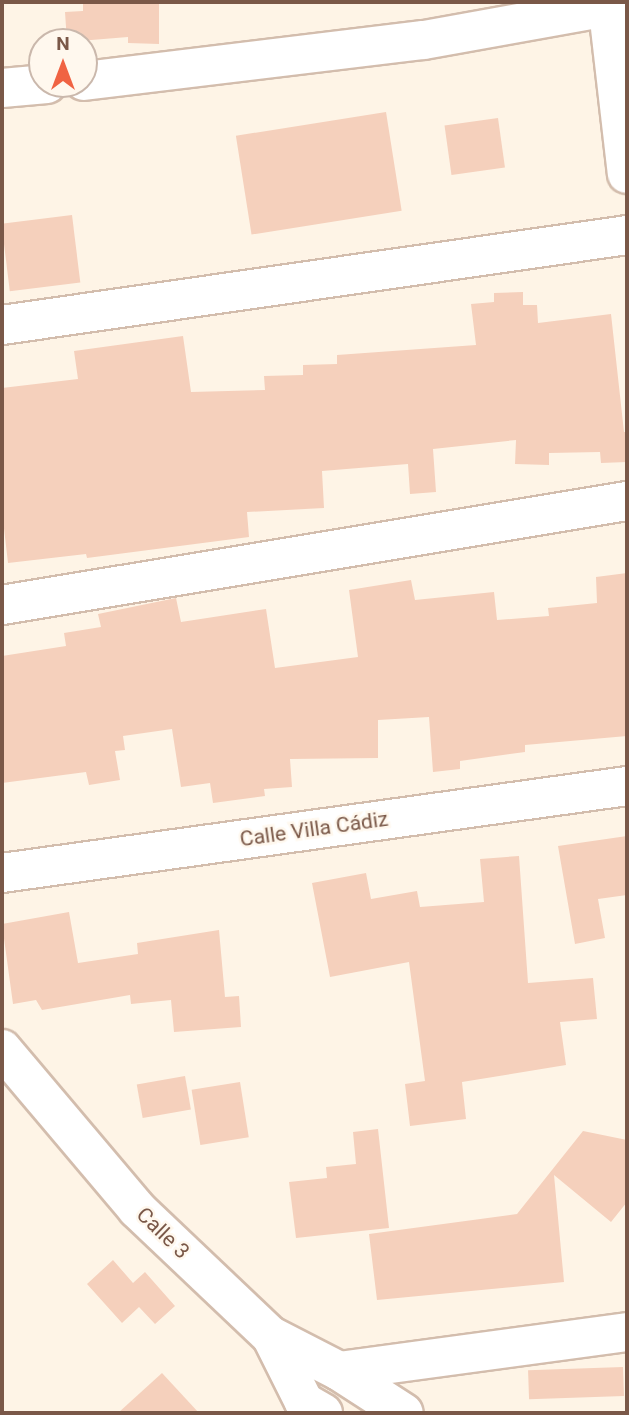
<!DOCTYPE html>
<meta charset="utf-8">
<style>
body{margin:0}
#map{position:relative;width:629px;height:1415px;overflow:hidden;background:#fef4e6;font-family:Roboto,sans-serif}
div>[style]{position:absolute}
.building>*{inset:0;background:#f5d0bc;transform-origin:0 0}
.roads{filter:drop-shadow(2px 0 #d3bdad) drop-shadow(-2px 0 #d3bdad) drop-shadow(0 2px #d3bdad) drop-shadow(0 -2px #d3bdad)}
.minor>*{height:38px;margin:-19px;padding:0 19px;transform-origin:19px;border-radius:19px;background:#fff}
span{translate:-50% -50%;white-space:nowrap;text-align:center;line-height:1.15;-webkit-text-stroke:5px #fff8ee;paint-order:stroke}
.street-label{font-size:21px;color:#7a5848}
.frame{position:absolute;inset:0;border:4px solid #7a5848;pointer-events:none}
.north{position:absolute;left:28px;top:28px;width:70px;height:70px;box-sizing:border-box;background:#fff8ee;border:2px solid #cab8ac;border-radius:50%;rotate:0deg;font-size:19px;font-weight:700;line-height:28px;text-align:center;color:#7a5848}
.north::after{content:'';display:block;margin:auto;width:24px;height:32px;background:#f06343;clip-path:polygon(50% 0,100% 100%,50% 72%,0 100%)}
</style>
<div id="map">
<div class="building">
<i style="clip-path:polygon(83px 2px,159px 2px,159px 44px,128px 43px,128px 37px,67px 42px,65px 12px,83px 11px)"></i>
<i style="left:386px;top:112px;width:100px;height:152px;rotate:81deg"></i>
<i style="left:498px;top:118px;width:50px;height:54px;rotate:82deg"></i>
<i style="left:72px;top:215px;width:68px;height:71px;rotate:83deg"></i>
<i style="clip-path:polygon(523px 292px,523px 305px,537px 305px,538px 323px,611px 314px,624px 432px,627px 432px,627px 462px,601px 463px,600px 452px,549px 453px,549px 465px,515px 464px,516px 440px,433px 449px,436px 492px,410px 494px,408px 464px,322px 471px,324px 508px,247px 512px,249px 537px,87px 558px,86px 554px,8px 563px,2px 511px,2px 388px,78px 379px,74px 351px,183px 336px,191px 392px,265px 390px,264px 376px,303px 375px,303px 365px,337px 364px,337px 355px,476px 345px,471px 304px,494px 302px,494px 293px)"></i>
<i style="clip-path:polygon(627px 573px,627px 736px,525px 745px,525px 752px,460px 761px,460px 769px,433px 772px,429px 717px,378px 720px,378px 758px,290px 759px,292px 787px,264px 789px,265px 796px,213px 803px,210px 783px,181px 787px,172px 729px,123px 736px,125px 750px,115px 751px,120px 780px,89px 785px,86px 772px,2px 783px,2px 656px,66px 646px,64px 633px,101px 627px,98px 614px,176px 598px,181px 622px,266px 609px,275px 668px,358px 657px,349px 590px,411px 580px,415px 600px,494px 592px,497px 620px,549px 616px,548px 608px,597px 603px,596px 577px)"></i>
<i style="clip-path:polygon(627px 836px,627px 895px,598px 899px,605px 938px,575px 944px,558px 846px)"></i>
<i style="clip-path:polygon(519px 856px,528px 983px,593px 978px,597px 1019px,560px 1022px,566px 1065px,462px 1082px,466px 1119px,410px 1126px,405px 1084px,425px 1081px,409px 962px,330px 977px,312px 883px,366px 873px,371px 899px,417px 891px,420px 907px,484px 902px,480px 859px)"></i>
<i style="clip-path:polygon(69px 912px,78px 963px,138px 954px,137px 943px,219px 930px,225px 997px,239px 996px,241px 1027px,174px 1032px,171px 1000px,131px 1004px,130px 995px,42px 1010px,36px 1000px,13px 1004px,2px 924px)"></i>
<i style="left:185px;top:1076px;width:34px;height:49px;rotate:80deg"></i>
<i style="left:240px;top:1082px;width:56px;height:49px;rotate:81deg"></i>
<i style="clip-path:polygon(378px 1129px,389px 1228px,296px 1238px,289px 1182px,327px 1178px,326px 1167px,356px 1164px,353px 1132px)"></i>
<i style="clip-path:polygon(583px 1131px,627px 1140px,627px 1202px,611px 1222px,554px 1175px,564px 1282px,377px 1300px,369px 1234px,517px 1214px)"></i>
<i style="clip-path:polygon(113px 1260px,133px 1283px,145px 1272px,175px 1306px,155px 1324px,139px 1307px,122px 1323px,87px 1284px)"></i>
<i style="left:623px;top:1367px;width:29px;height:95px;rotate:88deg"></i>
<i style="clip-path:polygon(162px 1373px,199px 1413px,118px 1413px)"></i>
</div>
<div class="roads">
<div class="minor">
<i style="left:607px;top:2px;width:173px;rotate:83.4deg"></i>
<i style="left:84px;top:81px;width:342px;rotate:-6.9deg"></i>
<i style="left:424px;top:40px;width:187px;rotate:-10.2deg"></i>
<i style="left:2px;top:88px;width:45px;rotate:-5.1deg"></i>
<i style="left:2px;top:325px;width:631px;rotate:-8.19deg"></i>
<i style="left:2px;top:605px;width:634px;rotate:-9.45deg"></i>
<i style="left:2px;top:873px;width:631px;rotate:-7.92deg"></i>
<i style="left:2px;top:1049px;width:209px;rotate:49.8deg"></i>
<i style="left:137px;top:1209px;width:185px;rotate:43.5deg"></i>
<i style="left:271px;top:1336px;width:74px;rotate:63.4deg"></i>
<i style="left:304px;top:1402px;width:22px;rotate:30deg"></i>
<i style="left:271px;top:1336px;width:76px;rotate:27.2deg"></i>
<i style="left:339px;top:1371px;width:77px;rotate:32.9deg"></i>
<i style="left:339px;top:1371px;width:291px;rotate:-7.7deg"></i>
</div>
</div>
<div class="street-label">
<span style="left:314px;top:829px;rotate:-8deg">Calle Villa Cádiz</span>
<span style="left:163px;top:1233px;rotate:44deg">Calle 3</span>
</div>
<div class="frame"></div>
<div class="north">N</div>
</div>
